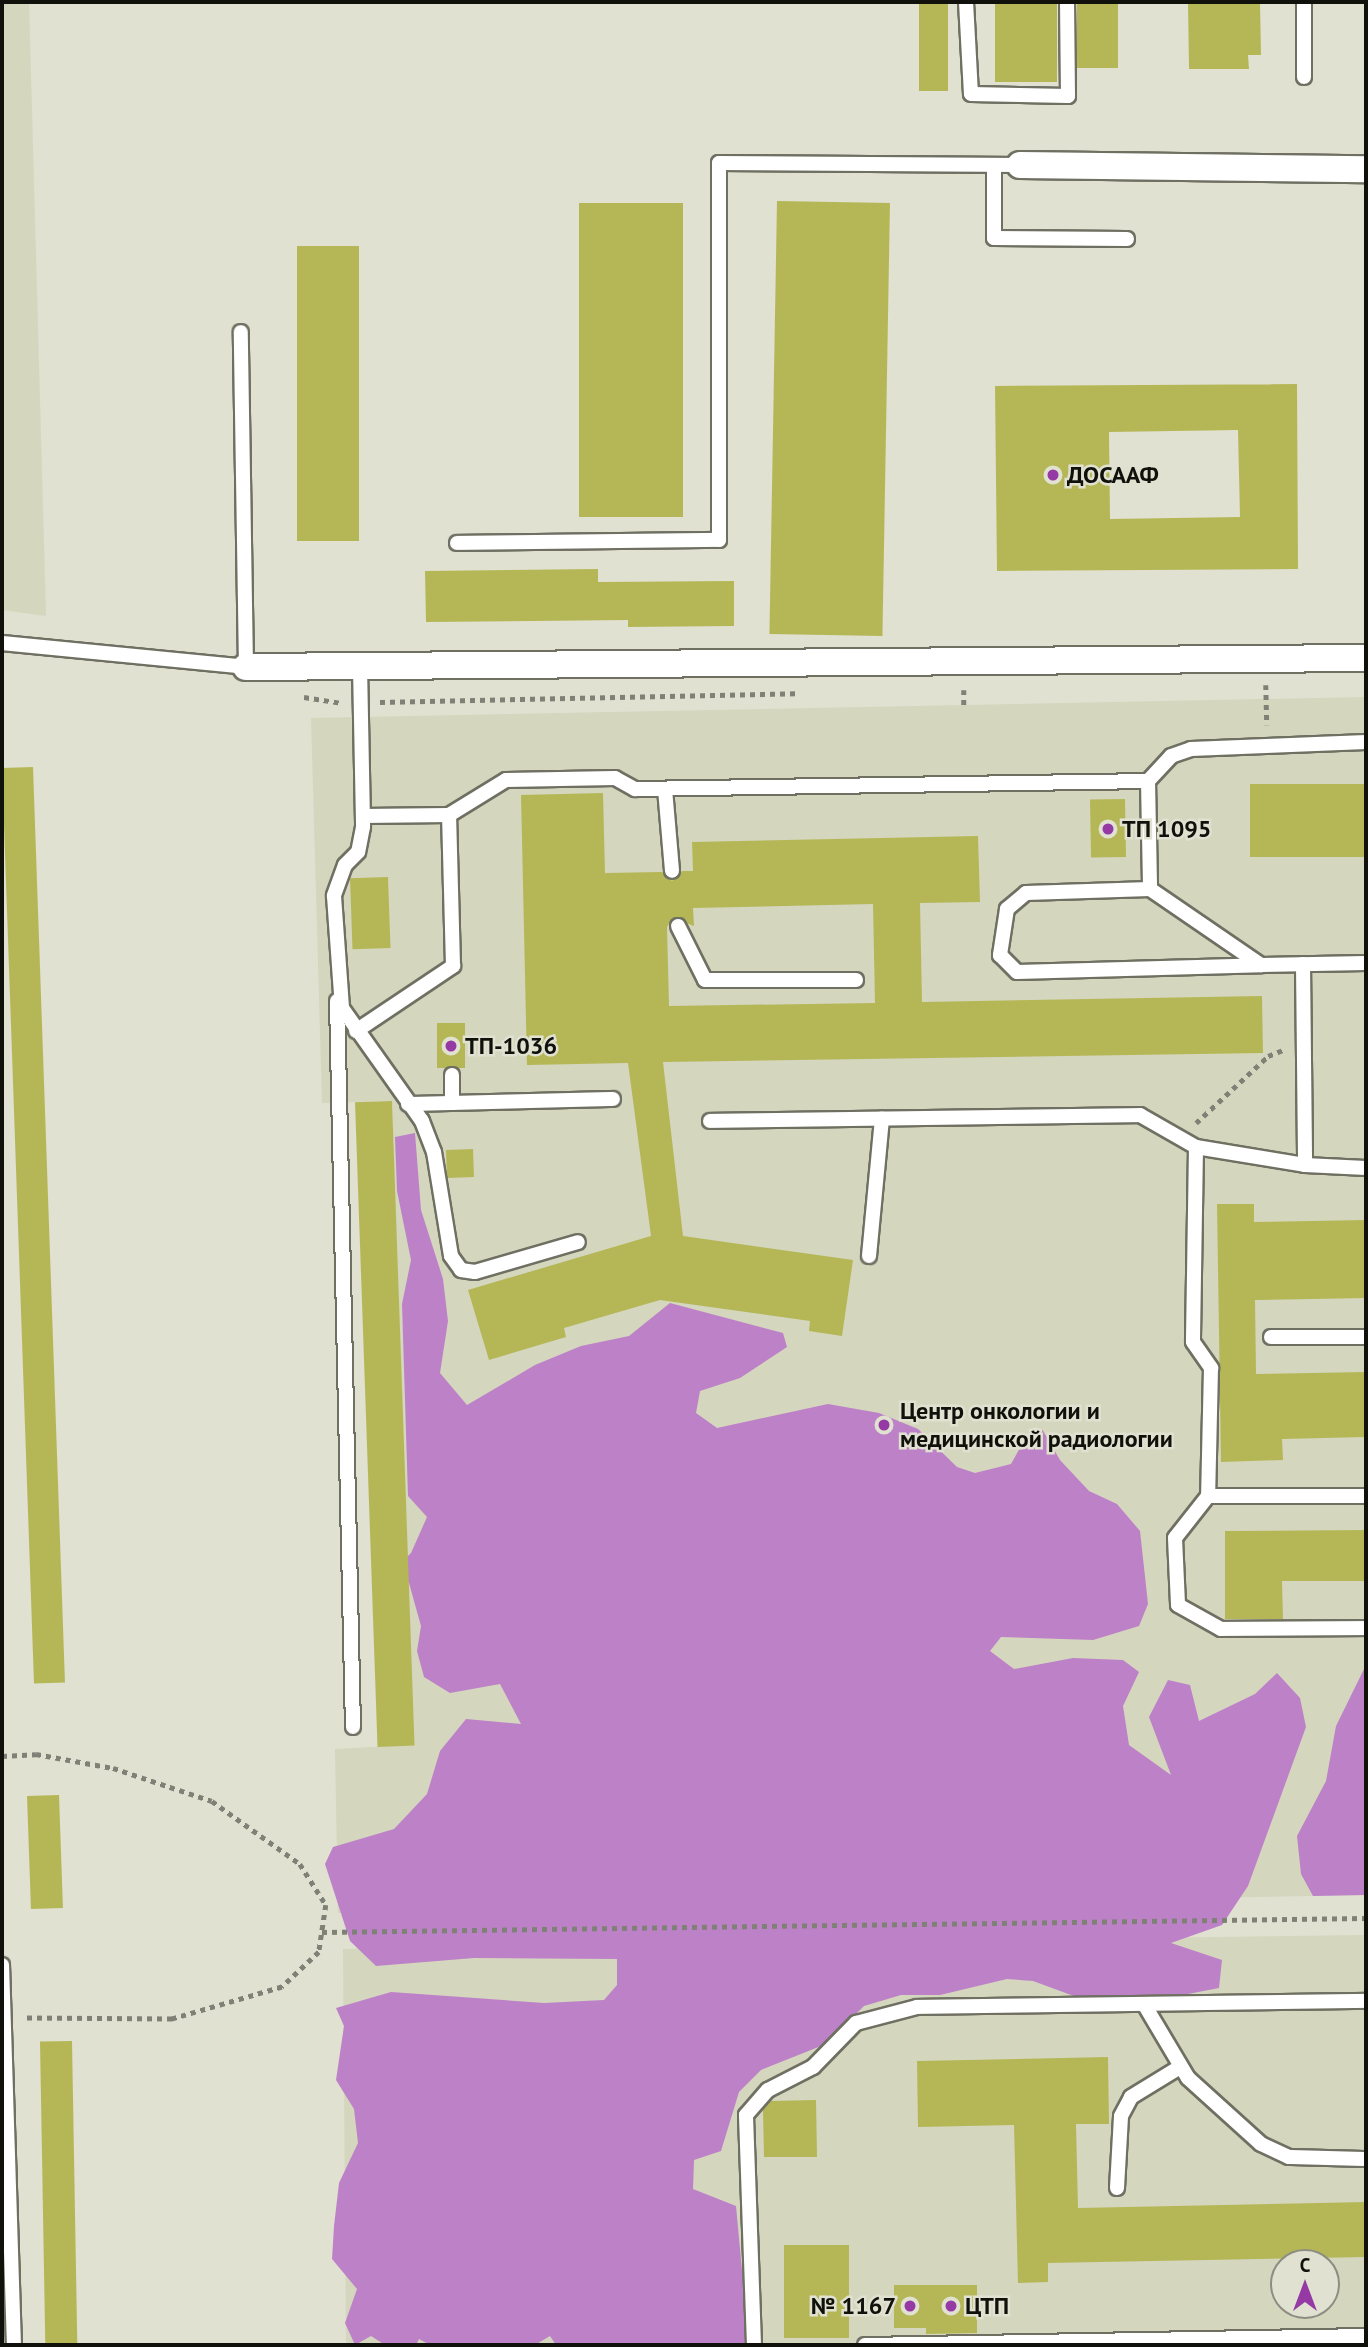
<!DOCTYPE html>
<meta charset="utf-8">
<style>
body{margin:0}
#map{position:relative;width:1368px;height:2347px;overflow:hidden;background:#e0e1d1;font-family:"PT Sans",sans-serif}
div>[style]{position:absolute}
.built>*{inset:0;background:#d4d6be}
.forest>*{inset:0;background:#bd81c8}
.building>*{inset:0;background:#b5b756;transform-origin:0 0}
.path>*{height:4.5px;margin-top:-2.25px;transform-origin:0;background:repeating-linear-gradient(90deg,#808176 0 5px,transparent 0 10px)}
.roads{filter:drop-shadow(2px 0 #6f7062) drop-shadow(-2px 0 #6f7062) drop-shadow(0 2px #6f7062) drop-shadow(0 -2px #6f7062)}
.lane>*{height:14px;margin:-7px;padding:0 7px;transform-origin:7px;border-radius:7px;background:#fff}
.street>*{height:26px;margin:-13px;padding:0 13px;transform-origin:13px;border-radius:13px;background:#fff}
.dots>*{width:19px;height:19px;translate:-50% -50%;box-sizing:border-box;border:4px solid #e0e1d1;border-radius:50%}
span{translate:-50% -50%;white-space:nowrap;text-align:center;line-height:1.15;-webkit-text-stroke:5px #e0e1d1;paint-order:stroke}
.poi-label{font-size:24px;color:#10110b;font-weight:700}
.left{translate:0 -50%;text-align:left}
.right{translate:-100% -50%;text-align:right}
.frame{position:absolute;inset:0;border:4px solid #10110b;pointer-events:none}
.north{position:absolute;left:1270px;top:2249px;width:70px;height:70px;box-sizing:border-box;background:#e0e1d1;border:2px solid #8d8e82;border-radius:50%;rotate:0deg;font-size:19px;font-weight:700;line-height:28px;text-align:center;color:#10110b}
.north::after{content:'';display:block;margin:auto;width:24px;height:32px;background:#953aa5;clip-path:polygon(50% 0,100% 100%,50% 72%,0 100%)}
</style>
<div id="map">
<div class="built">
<i style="clip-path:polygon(2px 2px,29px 2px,46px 616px,2px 610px)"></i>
<i style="clip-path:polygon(1366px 697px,1366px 1895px,338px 1913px,335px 1749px,410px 1745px,392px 1101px,322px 1103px,311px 718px)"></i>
<i style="clip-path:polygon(evenodd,1366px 1935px,1366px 2345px,346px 2345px,343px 1949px,1366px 1935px,1284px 2263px,1326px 2263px,1326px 2305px,1284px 2305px,1284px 2263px)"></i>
</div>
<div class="forest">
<i style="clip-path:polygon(415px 1133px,421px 1210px,443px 1279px,448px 1321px,440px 1373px,467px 1405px,535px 1365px,581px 1346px,629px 1336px,670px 1303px,783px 1333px,787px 1347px,740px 1378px,700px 1391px,696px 1413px,717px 1428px,828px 1404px,879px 1413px,918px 1429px,957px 1467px,975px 1473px,1011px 1464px,1029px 1432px,1042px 1429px,1060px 1460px,1089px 1491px,1117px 1504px,1140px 1531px,1148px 1604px,1139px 1626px,1093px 1640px,1001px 1637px,990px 1651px,1014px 1669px,1073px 1658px,1123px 1660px,1139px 1672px,1123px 1706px,1129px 1745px,1171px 1775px,1149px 1717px,1168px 1680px,1190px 1685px,1199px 1721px,1255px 1694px,1277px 1673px,1300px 1698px,1306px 1727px,1248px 1886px,1222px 1925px,1171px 1943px,1222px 1960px,1219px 1988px,1162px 1999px,1082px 1999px,1033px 1981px,1007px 1979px,940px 1995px,901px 1995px,864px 2006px,826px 2044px,761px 2070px,739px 2092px,721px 2151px,694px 2160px,693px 2189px,736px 2206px,749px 2345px,556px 2345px,550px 2336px,535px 2345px,430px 2345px,419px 2339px,416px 2345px,385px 2345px,371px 2336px,355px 2345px,345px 2323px,357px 2289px,332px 2259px,334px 2226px,339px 2183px,358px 2143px,354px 2109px,336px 2080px,344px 2026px,336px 2008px,391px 1992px,544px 2003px,604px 2000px,617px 1985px,617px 1959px,474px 1958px,376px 1966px,350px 1941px,325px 1864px,333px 1847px,394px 1829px,427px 1794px,440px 1751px,466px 1719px,521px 1724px,500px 1684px,450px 1693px,424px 1677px,417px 1651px,421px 1626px,409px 1583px,395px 1569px,411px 1553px,427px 1517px,408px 1496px,402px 1304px,411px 1260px,397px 1191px,395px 1137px)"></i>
<i style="clip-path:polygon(1366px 1665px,1366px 1895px,1313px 1896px,1301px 1874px,1297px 1836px,1326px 1781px,1336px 1726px)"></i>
</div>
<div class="building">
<i style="left:919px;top:2px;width:29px;height:89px"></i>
<i style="left:995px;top:2px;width:62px;height:80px"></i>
<i style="left:1077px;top:2px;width:41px;height:66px"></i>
<i style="clip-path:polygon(1188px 2px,1260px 2px,1261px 55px,1248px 55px,1249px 69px,1189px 69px)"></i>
<i style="left:777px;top:201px;width:113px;height:433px;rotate:1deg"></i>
<i style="left:579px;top:203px;width:104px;height:314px"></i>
<i style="left:297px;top:246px;width:62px;height:295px"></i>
<i style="clip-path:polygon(evenodd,1297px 384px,1298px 569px,997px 571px,995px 386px,1297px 384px,1238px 430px,1240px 517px,1110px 519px,1109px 432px,1238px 430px)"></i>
<i style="clip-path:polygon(598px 569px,598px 582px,734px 581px,734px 626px,628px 627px,628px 620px,426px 622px,425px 571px)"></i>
<i style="left:33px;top:767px;width:916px;height:31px;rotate:88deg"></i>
<i style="left:1366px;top:784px;width:73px;height:116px;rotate:90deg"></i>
<i style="clip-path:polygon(evenodd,603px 793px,605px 873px,662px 872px,672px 881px,682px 871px,693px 871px,692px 842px,978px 836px,980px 902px,920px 903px,922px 1002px,1262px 996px,1263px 1053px,663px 1062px,683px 1236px,853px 1260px,842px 1336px,809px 1331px,810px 1321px,660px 1300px,564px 1328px,566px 1337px,489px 1360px,468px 1290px,651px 1236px,628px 1063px,527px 1065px,521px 795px,603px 793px,873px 904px,875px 1003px,669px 1006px,667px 927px,673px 918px,694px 926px,693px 908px,873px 904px)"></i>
<i style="left:1125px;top:799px;width:58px;height:35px;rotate:89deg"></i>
<i style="left:388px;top:877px;width:71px;height:38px;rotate:88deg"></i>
<i style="left:437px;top:1023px;width:28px;height:45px"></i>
<i style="left:392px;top:1101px;width:645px;height:37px;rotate:88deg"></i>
<i style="left:473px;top:1149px;width:28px;height:27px;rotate:88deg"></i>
<i style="clip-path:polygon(1217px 1204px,1254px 1204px,1254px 1222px,1366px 1220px,1366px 1298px,1255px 1300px,1256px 1374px,1366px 1372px,1366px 1437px,1282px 1439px,1283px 1460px,1221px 1462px)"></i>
<i style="clip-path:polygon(1366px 1530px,1366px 1581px,1282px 1581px,1283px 1619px,1225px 1619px,1225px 1531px)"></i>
<i style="left:59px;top:1795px;width:113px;height:32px;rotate:88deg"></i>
<i style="left:72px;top:2041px;width:304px;height:32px;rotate:89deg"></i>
<i style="clip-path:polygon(1108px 2057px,1109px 2124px,1076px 2124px,1078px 2208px,1366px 2202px,1366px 2257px,1048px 2263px,1048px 2282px,1018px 2283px,1014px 2125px,918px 2127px,917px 2061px)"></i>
<i style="clip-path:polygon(816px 2100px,817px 2157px,764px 2157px,763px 2110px,771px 2101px)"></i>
<i style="left:784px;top:2245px;width:65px;height:93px"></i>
<i style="clip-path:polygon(894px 2285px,977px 2285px,977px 2333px,926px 2334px,926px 2328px,894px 2328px)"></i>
</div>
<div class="path">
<i style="left:1266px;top:685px;width:40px;rotate:88.6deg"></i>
<i style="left:964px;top:690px;width:15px;rotate:90deg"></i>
<i style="left:304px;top:697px;width:36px;rotate:9deg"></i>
<i style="left:380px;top:702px;width:418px;rotate:-1.2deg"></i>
<i style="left:1196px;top:1123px;width:98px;rotate:-42.9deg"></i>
<i style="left:1268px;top:1056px;width:16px;rotate:-22deg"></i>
<i style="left:2px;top:1756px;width:34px;rotate:-3deg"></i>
<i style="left:36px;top:1754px;width:78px;rotate:10.3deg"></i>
<i style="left:113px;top:1768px;width:104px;rotate:18.4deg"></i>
<i style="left:212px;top:1801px;width:108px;rotate:35.6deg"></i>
<i style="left:300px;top:1864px;width:49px;rotate:57.6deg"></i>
<i style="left:326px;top:1905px;width:48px;rotate:98.5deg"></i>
<i style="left:319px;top:1952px;width:51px;rotate:136.6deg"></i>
<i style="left:282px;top:1987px;width:115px;rotate:163.8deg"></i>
<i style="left:172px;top:2019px;width:148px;rotate:-179.6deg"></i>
<i style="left:322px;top:1932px;width:1044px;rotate:-0.77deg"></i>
</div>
<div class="roads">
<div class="lane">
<i style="left:966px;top:2px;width:92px;rotate:86.9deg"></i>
<i style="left:971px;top:94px;width:97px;rotate:1.2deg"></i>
<i style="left:1068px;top:96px;width:94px;rotate:-90.6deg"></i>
<i style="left:1304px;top:2px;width:75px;rotate:90deg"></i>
<i style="left:994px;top:165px;width:73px;rotate:90deg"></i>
<i style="left:994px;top:238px;width:133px;rotate:0.4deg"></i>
<i style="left:457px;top:543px;width:262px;rotate:-0.7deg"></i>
<i style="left:719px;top:540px;width:377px;rotate:-90deg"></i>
<i style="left:719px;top:163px;width:301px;rotate:0.4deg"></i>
<i style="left:2px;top:643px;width:245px;rotate:5.6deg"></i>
<i style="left:246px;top:667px;width:335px;rotate:-90.9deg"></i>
<i style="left:360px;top:666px;width:161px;rotate:88.9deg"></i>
<i style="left:363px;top:827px;width:25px;rotate:101deg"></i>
<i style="left:358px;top:852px;width:18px;rotate:135deg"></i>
<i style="left:345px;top:865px;width:33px;rotate:110deg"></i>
<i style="left:334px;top:896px;width:112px;rotate:85.9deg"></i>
<i style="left:342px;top:1008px;width:138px;rotate:54.7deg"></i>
<i style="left:422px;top:1121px;width:33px;rotate:69deg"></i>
<i style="left:434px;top:1152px;width:105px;rotate:80.7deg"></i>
<i style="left:451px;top:1256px;width:17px;rotate:54deg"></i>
<i style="left:461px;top:1270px;width:14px;rotate:8deg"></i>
<i style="left:475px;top:1272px;width:107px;rotate:-16.2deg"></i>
<i style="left:1148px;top:781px;width:34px;rotate:-47deg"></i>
<i style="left:1171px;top:756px;width:21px;rotate:-19deg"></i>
<i style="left:1191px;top:749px;width:175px;rotate:-2.3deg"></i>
<i style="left:665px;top:789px;width:82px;rotate:85.1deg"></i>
<i style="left:363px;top:816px;width:86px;rotate:-0.7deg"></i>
<i style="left:449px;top:815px;width:67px;rotate:-31.6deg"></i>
<i style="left:506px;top:780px;width:109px;rotate:-1.1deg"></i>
<i style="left:615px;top:778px;width:23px;rotate:29deg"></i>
<i style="left:635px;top:789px;width:513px;rotate:-0.89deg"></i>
<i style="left:1148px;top:781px;width:108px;rotate:88.9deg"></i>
<i style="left:1150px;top:889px;width:135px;rotate:34.4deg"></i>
<i style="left:1261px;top:965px;width:105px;rotate:-1.1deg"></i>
<i style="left:1150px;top:889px;width:124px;rotate:178.2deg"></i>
<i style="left:1026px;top:893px;width:25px;rotate:140deg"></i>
<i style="left:1007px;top:909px;width:47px;rotate:98.7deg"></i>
<i style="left:1000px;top:955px;width:24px;rotate:45deg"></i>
<i style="left:1017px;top:972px;width:244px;rotate:-1.6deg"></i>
<i style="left:678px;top:926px;width:60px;rotate:63.4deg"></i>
<i style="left:705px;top:980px;width:151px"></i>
<i style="left:1303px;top:964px;width:201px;rotate:89.4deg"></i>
<i style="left:337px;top:1001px;width:726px;rotate:88.74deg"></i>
<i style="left:356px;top:1031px;width:117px;rotate:-33.8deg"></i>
<i style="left:453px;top:966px;width:151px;rotate:-91.5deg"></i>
<i style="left:452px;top:1075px;width:28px;rotate:90deg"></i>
<i style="left:408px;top:1104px;width:205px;rotate:-1.4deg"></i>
<i style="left:710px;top:1121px;width:430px;rotate:-0.8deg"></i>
<i style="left:1140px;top:1115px;width:64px;rotate:29.7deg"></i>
<i style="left:1196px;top:1147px;width:110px;rotate:9.4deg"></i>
<i style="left:1305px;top:1165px;width:61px;rotate:2.8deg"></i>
<i style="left:1196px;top:1147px;width:195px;rotate:90.9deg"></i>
<i style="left:1193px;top:1342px;width:32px;rotate:55deg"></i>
<i style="left:1211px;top:1368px;width:128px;rotate:91.3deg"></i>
<i style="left:1208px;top:1496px;width:158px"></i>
<i style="left:869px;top:1256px;width:138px;rotate:-84.6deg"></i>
<i style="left:1271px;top:1337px;width:95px"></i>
<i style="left:1208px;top:1496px;width:53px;rotate:128.2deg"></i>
<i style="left:1175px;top:1538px;width:67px;rotate:87.4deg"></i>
<i style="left:1178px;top:1605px;width:49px;rotate:29.2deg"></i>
<i style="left:1221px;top:1629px;width:145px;rotate:-0.4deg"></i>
<i style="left:2px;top:1965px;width:380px;rotate:88.2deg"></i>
<i style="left:1144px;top:2004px;width:86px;rotate:59.3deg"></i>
<i style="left:1188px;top:2078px;width:98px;rotate:42.1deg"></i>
<i style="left:1261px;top:2144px;width:31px;rotate:25deg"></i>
<i style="left:1289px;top:2157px;width:77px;rotate:1.5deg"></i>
<i style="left:1117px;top:2188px;width:72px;rotate:-86.8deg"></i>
<i style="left:1121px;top:2116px;width:21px;rotate:-62deg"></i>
<i style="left:1131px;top:2097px;width:57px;rotate:-31.5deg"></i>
<i style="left:754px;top:2345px;width:230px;rotate:-92deg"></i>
<i style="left:746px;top:2115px;width:33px;rotate:-49deg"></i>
<i style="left:768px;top:2090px;width:51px;rotate:-27.1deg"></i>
<i style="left:813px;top:2067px;width:62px;rotate:-45.7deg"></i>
<i style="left:856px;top:2023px;width:63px;rotate:-14.7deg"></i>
<i style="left:917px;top:2007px;width:449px;rotate:-0.8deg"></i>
<i style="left:865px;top:2345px;width:501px;rotate:-1.03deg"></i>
</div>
<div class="street">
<i style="left:1020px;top:165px;width:346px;rotate:0.7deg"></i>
<i style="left:246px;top:667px;width:1120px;rotate:-0.46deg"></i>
</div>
</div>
<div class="dots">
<i style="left:1053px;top:475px;background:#953aa5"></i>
<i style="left:1108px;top:829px;background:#953aa5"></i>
<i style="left:451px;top:1046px;background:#953aa5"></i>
<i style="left:884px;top:1425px;background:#953aa5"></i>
<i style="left:910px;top:2306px;background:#953aa5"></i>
<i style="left:951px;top:2306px;background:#953aa5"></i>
</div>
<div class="poi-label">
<span class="left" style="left:1067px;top:475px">ДОСААФ</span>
<span class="left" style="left:1122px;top:829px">ТП 1095</span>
<span class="left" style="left:465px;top:1046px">ТП-1036</span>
<span class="left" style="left:900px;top:1425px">Центр онкологии и<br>медицинской радиологии</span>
<span class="right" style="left:896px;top:2306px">№ 1167</span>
<span class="left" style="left:965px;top:2306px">ЦТП</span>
</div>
<div class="frame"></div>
<div class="north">С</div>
</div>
